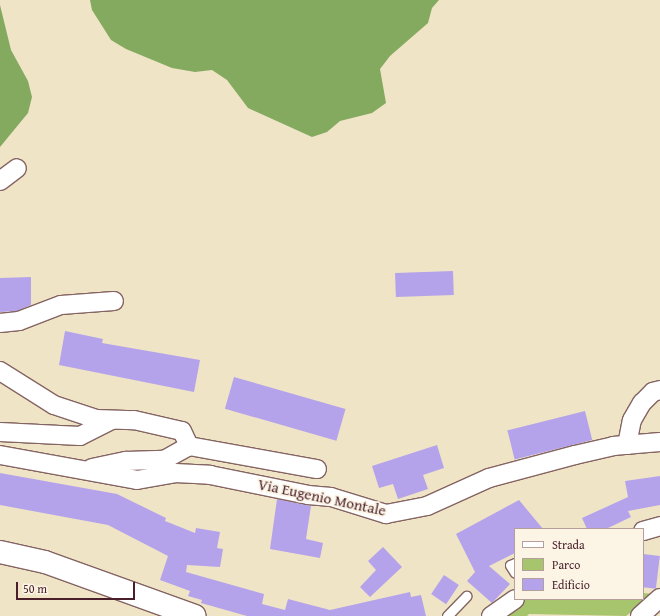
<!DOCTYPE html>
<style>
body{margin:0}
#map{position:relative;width:660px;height:616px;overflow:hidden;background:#f0e4c7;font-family:"Gentium Book Plus",serif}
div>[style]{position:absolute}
.green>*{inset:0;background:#a6c56d}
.forest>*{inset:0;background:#84aa60}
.building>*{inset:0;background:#b4a3ea;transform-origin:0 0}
.roads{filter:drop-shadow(1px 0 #846462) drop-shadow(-1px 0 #846462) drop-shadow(0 1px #846462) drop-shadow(0 -1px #846462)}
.lane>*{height:9px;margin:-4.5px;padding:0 4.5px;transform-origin:4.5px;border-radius:4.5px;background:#fff}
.street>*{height:18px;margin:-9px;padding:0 9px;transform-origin:9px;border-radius:9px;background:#fff}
.secondary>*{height:22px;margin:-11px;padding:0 11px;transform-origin:11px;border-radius:11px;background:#fff}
span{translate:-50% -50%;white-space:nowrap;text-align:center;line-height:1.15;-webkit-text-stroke:3.5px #fcf5e5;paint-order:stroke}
.street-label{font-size:15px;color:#4a1f2b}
.legend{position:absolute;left:514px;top:528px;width:130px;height:72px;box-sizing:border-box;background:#fcf5e5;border:1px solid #b59f9b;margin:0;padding:5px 7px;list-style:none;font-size:12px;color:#4a1f2b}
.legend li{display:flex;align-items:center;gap:8px;height:20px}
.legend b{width:20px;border:1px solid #b59f9b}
.scale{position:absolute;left:16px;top:582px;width:119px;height:18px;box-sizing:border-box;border:2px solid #4a1f2b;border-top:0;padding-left:5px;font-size:12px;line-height:14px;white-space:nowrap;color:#4a1f2b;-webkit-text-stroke:3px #fcf5e5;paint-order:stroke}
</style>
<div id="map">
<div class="green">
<i style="clip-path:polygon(643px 593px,654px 594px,626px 616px,529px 614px,527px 616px,504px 616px,526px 599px,643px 599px)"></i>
</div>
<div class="forest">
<i style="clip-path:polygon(90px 0,439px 0,432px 8px,428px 23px,390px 56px,380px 69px,386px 103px,372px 113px,340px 121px,327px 132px,312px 137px,248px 108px,227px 80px,212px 70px,195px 72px,172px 68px,126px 49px,111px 40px,92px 10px)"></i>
<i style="clip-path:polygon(0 5px,11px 50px,28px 81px,32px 97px,28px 113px,0 147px)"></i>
</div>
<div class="building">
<i style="left:453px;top:271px;width:24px;height:58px;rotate:88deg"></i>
<i style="clip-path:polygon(31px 277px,31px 305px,17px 311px,0 312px,0 278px)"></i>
<i style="clip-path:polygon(65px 331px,103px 339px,102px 343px,200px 360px,194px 392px,59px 365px)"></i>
<i style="left:234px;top:377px;width:116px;height:33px;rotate:16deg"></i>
<i style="left:585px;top:411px;width:30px;height:80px;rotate:76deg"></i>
<i style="clip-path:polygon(437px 445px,444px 468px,423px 475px,428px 489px,398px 499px,393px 484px,379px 488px,372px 466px)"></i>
<i style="clip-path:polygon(0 473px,117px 494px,166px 518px,165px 521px,195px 533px,196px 528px,220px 532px,217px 548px,223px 549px,220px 567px,187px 565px,186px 572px,264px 594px,262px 604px,285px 610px,288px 599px,330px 610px,410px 592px,411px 597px,421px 595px,426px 616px,247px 616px,201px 603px,202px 600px,188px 596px,190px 591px,160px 580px,168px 556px,108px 525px,0 505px)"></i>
<i style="clip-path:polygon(660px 476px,660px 505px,628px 511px,631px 517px,606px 529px,587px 529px,582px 518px,628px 497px,625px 481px)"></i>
<i style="clip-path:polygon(277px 499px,311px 506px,306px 539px,323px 543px,320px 558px,270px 549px)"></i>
<i style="clip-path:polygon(519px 500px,543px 529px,515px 529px,515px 553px,489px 566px,510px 584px,492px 603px,467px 581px,475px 572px,456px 534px)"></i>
<i style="clip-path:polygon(383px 547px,402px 567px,370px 597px,360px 587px,376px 570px,368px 561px)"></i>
<i style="left:643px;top:554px;width:17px;height:33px;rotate:7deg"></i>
<i style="left:444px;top:575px;width:18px;height:23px;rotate:34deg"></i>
</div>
<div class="roads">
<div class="lane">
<i style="left:515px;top:563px;width:5px;rotate:158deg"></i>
<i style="left:510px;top:565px;width:9px;rotate:58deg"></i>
<i style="left:447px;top:616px;width:28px;rotate:-46deg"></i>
</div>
<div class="street">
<i style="left:0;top:181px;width:21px;rotate:-37deg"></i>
<i style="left:0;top:323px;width:19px;rotate:-6deg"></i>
<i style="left:19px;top:321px;width:45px;rotate:-20.9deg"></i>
<i style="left:61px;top:305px;width:53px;rotate:-4.3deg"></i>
<i style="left:0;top:371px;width:64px;rotate:32.2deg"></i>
<i style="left:54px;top:405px;width:44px;rotate:18.4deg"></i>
<i style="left:96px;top:419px;width:38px;rotate:2deg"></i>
<i style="left:134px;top:420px;width:49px;rotate:12.9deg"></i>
<i style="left:182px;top:431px;width:17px;rotate:65deg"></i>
<i style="left:0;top:432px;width:80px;rotate:2.9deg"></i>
<i style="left:80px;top:436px;width:35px;rotate:-27deg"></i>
<i style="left:627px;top:445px;width:25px;rotate:-79deg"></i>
<i style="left:632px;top:420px;width:20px;rotate:-60deg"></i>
<i style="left:642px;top:403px;width:16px;rotate:-45deg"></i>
<i style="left:653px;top:392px;width:7px;rotate:-16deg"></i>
<i style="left:0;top:455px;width:139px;rotate:10.3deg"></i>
<i style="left:137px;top:480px;width:39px;rotate:-10deg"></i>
<i style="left:175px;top:473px;width:35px;rotate:3deg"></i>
<i style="left:210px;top:475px;width:100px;rotate:11.5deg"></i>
<i style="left:308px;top:495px;width:23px;rotate:5deg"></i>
<i style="left:331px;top:497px;width:58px;rotate:17.2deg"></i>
<i style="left:386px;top:514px;width:42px;rotate:-11deg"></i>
<i style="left:427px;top:506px;width:68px;rotate:-24.3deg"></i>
<i style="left:489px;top:478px;width:89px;rotate:-15deg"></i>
<i style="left:575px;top:455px;width:39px;rotate:-13deg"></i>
<i style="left:613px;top:446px;width:47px;rotate:-4.9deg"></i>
<i style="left:92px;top:468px;width:35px;rotate:-12deg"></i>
<i style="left:126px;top:461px;width:38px;rotate:-2deg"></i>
<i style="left:164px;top:460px;width:29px;rotate:-29deg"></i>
<i style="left:189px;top:446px;width:130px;rotate:10.2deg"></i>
<i style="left:643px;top:531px;width:18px;rotate:-16deg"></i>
<i style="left:491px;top:616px;width:29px;rotate:-35deg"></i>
<i style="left:640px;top:616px;width:27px;rotate:-42deg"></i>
</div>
<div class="secondary">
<i style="left:0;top:552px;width:46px;rotate:12.5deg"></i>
<i style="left:45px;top:562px;width:159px;rotate:19.8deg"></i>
</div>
</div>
<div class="street-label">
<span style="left:322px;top:497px;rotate:12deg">Via Eugenio Montale</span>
</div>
<ul class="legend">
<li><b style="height:5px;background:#fff"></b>Strada</li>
<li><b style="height:11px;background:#a6c56d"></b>Parco</li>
<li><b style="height:11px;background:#b4a3ea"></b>Edificio</li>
</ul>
<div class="scale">50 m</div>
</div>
